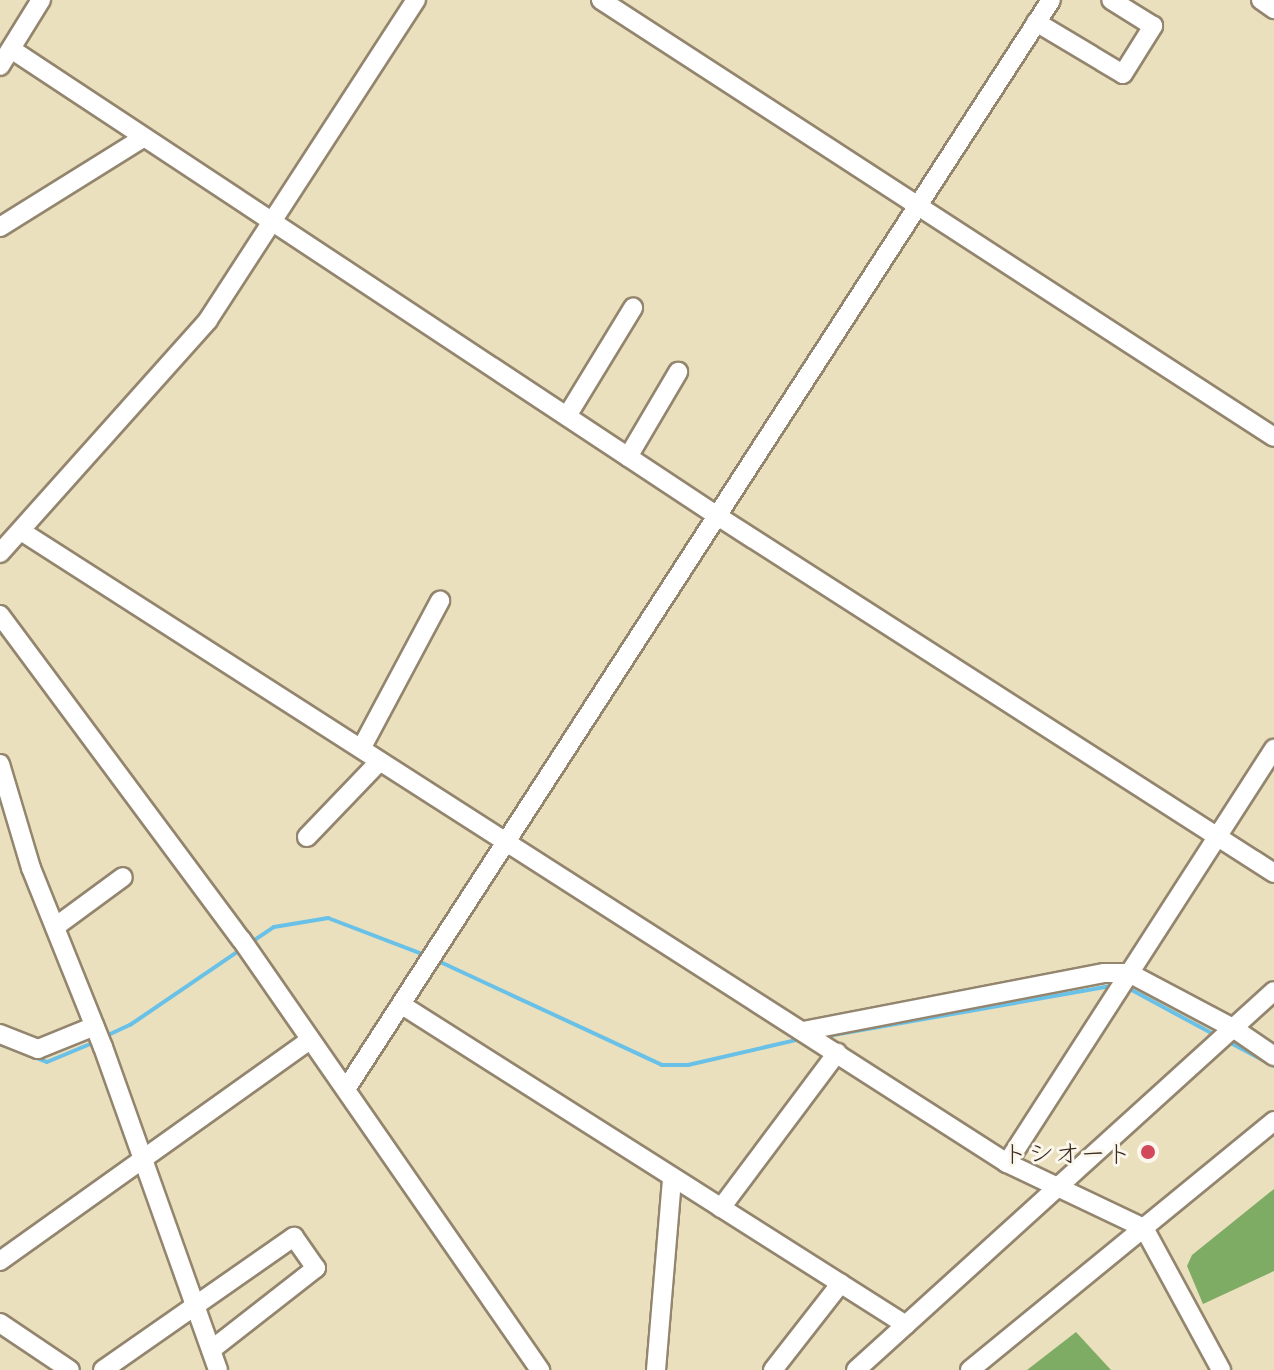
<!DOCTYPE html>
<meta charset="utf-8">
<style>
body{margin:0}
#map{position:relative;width:1274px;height:1370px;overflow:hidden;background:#ebe0be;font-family:"Playpen Sans","Klee One",sans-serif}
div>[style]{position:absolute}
.forest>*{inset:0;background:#7eac64}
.stream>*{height:4px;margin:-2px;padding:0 2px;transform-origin:2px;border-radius:2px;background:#6ac1e7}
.roads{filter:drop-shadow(2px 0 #93856e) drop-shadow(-2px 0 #93856e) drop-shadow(0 2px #93856e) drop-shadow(0 -2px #93856e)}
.minor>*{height:18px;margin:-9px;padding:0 9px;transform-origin:9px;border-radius:9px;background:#fff}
.dots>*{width:22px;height:22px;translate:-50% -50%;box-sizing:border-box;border:4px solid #fbf7ec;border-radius:50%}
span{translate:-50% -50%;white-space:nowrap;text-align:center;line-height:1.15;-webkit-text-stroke:6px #fbf7ec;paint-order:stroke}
.poi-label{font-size:26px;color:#3b2a1e}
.right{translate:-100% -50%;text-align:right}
</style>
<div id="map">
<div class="forest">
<i style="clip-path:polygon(1274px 1189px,1274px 1271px,1203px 1304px,1187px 1266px,1192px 1255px)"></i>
<i style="clip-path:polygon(1076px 1332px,1111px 1370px,1027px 1370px)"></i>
</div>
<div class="stream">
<i style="left:250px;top:943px;width:29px;rotate:-34deg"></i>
<i style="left:274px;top:927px;width:55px;rotate:-9.5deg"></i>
<i style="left:328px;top:918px;width:104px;rotate:20.9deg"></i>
<i style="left:436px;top:960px;width:249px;rotate:24.9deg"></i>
<i style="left:662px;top:1065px;width:26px"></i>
<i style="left:688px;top:1065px;width:116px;rotate:-13deg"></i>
<i style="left:1128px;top:988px;width:99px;rotate:28.4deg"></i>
<i style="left:106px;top:1036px;width:26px;rotate:-25deg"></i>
<i style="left:130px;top:1025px;width:137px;rotate:-34.3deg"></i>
<i style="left:822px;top:1037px;width:299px;rotate:-10deg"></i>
<i style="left:1227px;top:1041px;width:53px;rotate:28deg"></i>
<i style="left:0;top:1044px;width:50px;rotate:21deg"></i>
<i style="left:47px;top:1062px;width:52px;rotate:-22.6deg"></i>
</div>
<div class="roads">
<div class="minor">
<i style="left:601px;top:0;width:802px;rotate:33deg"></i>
<i style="left:1261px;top:0;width:16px;rotate:35deg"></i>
<i style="left:1036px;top:22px;width:101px;rotate:30.9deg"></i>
<i style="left:1123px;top:74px;width:57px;rotate:-58deg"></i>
<i style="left:1153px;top:26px;width:49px;rotate:-148.2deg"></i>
<i style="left:11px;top:49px;width:845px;rotate:33.46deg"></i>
<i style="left:716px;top:515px;width:663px;rotate:32.68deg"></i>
<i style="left:0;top:66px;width:78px;rotate:-58.2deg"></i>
<i style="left:0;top:227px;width:168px;rotate:-31.9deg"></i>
<i style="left:567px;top:416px;width:127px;rotate:-58.6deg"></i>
<i style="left:628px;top:457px;width:99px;rotate:-59.5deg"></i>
<i style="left:21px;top:531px;width:1171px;rotate:32.66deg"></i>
<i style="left:1007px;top:1163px;width:152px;rotate:25.4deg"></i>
<i style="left:1144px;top:1228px;width:162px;rotate:61.5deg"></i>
<i style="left:0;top:553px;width:312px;rotate:-48.2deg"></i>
<i style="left:208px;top:320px;width:382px;rotate:-57deg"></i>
<i style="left:0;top:615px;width:404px;rotate:53.4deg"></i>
<i style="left:241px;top:939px;width:525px;rotate:55.25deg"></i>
<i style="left:362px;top:747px;width:166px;rotate:-61.9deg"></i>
<i style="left:0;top:764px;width:109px;rotate:73.4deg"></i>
<i style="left:31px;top:868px;width:193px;rotate:68.1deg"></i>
<i style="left:103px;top:1047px;width:343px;rotate:70.4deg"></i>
<i style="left:307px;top:837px;width:105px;rotate:-46.2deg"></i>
<i style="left:55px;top:927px;width:84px;rotate:-36.3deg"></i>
<i style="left:402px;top:1005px;width:597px;rotate:32.41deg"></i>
<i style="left:803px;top:1031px;width:307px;rotate:-10.9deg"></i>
<i style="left:1104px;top:973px;width:25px"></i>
<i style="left:1129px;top:973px;width:118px;rotate:27.9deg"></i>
<i style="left:1233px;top:1028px;width:50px;rotate:34.3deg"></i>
<i style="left:0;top:1034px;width:41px;rotate:21.5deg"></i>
<i style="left:38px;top:1049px;width:61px;rotate:-22deg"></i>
<i style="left:346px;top:1089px;width:1297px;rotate:-57.08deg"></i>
<i style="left:1007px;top:1163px;width:493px;rotate:-57.2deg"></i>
<i style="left:721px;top:1208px;width:194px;rotate:-53.2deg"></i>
<i style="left:0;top:1261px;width:381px;rotate:-35.5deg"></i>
<i style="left:0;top:1323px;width:84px;rotate:33.9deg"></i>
<i style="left:103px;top:1370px;width:233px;rotate:-34.9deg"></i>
<i style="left:294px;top:1237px;width:38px;rotate:55deg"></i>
<i style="left:316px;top:1268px;width:133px;rotate:142deg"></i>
<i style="left:656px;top:1370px;width:193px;rotate:-85.2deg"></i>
<i style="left:773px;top:1370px;width:110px;rotate:-52deg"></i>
<i style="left:856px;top:1370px;width:564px;rotate:-42.2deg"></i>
<i style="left:970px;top:1370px;width:393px;rotate:-39.3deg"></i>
</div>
</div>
<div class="dots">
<i style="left:1148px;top:1152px;background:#d1495b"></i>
</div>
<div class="poi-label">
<span class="right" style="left:1132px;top:1152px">トシオート</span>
</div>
</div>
